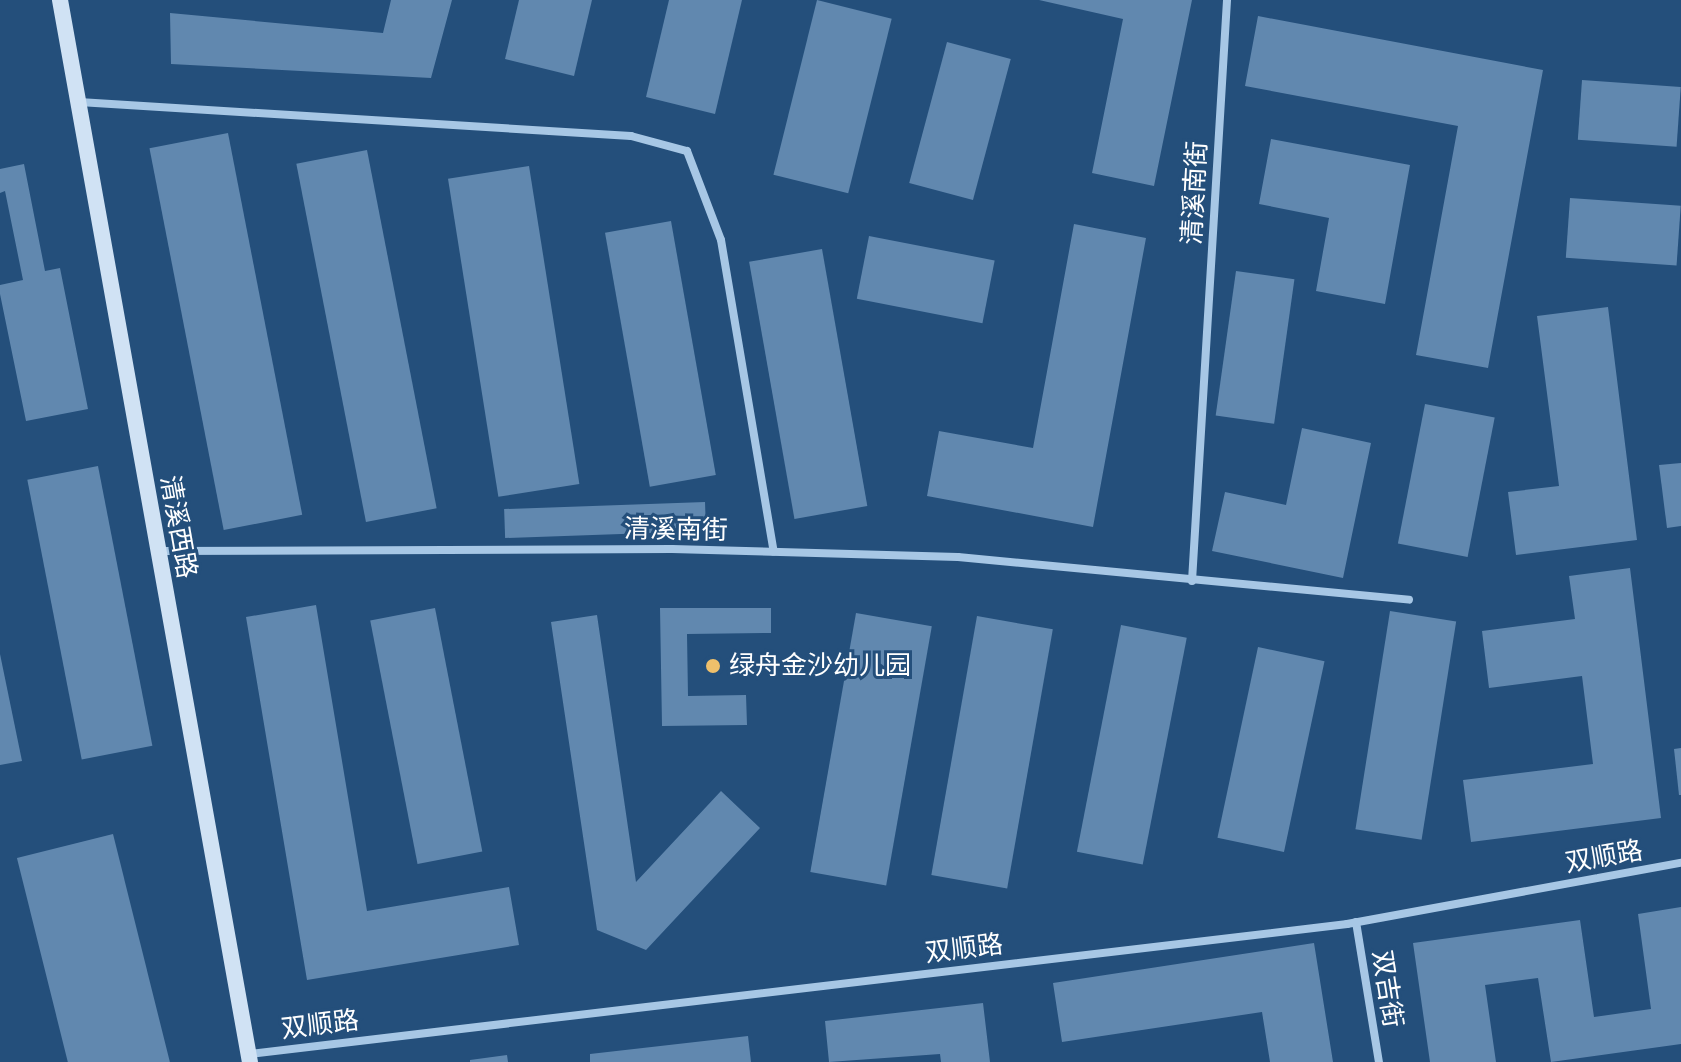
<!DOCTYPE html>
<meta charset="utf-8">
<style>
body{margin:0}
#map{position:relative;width:1681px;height:1062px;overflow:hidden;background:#244f7b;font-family:"Fira Sans","Noto Sans SC",sans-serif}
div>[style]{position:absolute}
.building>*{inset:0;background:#6188af;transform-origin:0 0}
.street>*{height:8px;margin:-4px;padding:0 4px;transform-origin:4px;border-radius:4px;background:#a7c7e5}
.secondary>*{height:16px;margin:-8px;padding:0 8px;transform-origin:8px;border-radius:8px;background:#d0e2f4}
.dots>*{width:22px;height:22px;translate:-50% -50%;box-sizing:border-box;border:4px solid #244f7b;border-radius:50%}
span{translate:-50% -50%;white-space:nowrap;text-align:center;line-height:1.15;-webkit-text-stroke:6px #244f7b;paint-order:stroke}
.street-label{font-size:26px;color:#fff}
.poi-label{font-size:26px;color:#fff}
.left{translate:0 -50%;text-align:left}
</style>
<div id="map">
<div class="building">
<i style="clip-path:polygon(391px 0,452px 0,431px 78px,171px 64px,170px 13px,383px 33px)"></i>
<i style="clip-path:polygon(519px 0,592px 0,574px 76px,505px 59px)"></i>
<i style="clip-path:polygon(669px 0,742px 0,715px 114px,646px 97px)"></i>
<i style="left:817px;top:0;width:77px;height:180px;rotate:14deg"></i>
<i style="clip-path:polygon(1192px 0,1154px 186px,1092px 173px,1123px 19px,1039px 0)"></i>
<i style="clip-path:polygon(1258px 16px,1543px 70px,1488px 368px,1416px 355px,1458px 126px,1245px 86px)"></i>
<i style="left:947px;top:42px;width:66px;height:146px;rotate:15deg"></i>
<i style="left:1582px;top:80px;width:99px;height:60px;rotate:4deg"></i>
<i style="left:228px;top:133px;width:389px;height:80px;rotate:79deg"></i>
<i style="clip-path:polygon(1271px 139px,1410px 165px,1385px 304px,1316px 291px,1329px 218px,1259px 204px)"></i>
<i style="left:367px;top:150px;width:365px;height:72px;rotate:79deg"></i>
<i style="clip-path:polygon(24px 164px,45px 271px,60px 268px,88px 409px,26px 421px,0 294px,0 285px,23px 280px,5px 191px,0 193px,0 169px)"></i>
<i style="left:529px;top:166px;width:322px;height:82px;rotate:81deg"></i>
<i style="left:1570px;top:198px;width:111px;height:60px;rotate:4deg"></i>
<i style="left:671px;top:221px;width:258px;height:67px;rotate:80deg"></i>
<i style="clip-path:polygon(1074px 224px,1146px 238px,1093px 527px,927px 496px,939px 431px,1033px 448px)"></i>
<i style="left:869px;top:236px;width:128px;height:64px;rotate:11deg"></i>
<i style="left:822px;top:249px;width:261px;height:74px;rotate:80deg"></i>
<i style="left:1236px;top:271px;width:59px;height:146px;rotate:8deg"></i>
<i style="clip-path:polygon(1608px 307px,1637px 540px,1516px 555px,1508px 492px,1559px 486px,1537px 316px)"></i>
<i style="left:1425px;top:404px;width:71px;height:142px;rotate:11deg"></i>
<i style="clip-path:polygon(1302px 428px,1371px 443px,1343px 578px,1212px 551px,1225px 492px,1286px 505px)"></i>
<i style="clip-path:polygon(1681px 463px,1681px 526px,1667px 528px,1659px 465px)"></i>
<i style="left:98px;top:466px;width:285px;height:72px;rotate:79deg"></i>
<i style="left:705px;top:502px;width:29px;height:201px;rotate:88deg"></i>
<i style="clip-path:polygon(1630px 568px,1661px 818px,1471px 842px,1463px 780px,1593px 764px,1582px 676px,1489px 688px,1482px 631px,1575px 619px,1569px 576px)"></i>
<i style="clip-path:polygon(316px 605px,367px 911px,509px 887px,519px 945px,307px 980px,246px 617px)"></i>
<i style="left:435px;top:608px;width:248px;height:66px;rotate:79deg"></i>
<i style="clip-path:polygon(660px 608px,771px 608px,771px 633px,687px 634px,688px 696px,746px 695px,747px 725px,662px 726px)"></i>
<i style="left:1390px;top:611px;width:67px;height:221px;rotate:9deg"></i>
<i style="left:856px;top:613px;width:77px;height:263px;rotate:10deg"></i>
<i style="clip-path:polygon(597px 615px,636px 882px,721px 791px,760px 828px,646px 950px,597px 930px,551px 622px)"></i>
<i style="left:977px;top:616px;width:77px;height:263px;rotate:10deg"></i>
<i style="left:1121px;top:625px;width:67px;height:231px;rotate:11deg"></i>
<i style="left:1258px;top:647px;width:68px;height:195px;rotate:12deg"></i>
<i style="clip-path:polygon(0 654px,22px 761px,0 765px)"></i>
<i style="clip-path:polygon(1681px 748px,1681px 795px,1679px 795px,1674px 749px)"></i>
<i style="left:113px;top:834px;width:235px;height:99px;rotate:76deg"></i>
<i style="clip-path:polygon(1681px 907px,1681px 1044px,1551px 1062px,1538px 978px,1485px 985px,1496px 1062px,1430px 1062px,1413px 943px,1580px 920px,1594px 1017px,1651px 1009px,1638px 914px)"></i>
<i style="clip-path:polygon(1314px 943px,1333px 1062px,1270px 1062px,1262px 1012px,1062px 1042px,1053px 983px)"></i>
<i style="clip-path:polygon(983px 1003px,990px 1062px,941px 1062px,940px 1054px,829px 1062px,825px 1021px)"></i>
<i style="clip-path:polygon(748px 1036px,751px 1062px,590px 1062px,590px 1054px)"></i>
<i style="clip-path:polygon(507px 1055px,508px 1062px,470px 1062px,470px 1060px)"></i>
</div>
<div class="street">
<i style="left:79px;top:102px;width:553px;rotate:3.52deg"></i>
<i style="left:631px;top:136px;width:58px;rotate:15deg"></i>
<i style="left:687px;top:151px;width:95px;rotate:69.1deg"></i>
<i style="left:721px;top:240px;width:316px;rotate:80.4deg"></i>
<i style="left:159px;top:551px;width:513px;rotate:-0.22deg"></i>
<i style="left:672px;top:549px;width:286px;rotate:1.6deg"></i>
<i style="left:958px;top:557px;width:453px;rotate:5.4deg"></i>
<i style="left:1192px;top:581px;width:582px;rotate:-86.55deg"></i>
<i style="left:1356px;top:922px;width:142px;rotate:80.7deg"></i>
<i style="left:249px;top:1054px;width:1106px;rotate:-6.75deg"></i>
<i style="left:1347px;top:924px;width:340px;rotate:-10.4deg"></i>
</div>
<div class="secondary">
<i style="left:60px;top:0;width:1079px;rotate:79.86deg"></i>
</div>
<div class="dots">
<i style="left:713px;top:666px;background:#efc06b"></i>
</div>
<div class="street-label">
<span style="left:1195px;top:193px;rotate:-87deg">清溪南街</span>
<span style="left:178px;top:527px;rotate:80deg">清溪西路</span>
<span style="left:676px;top:530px;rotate:1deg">清溪南街</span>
<span style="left:1604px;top:857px;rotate:-10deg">双顺路</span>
<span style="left:964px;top:949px;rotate:-7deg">双顺路</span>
<span style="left:1387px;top:989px;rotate:81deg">双吉街</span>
<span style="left:320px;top:1025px;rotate:-7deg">双顺路</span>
</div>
<div class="poi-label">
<span class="left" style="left:729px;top:666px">绿舟金沙幼儿园</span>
</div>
</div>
